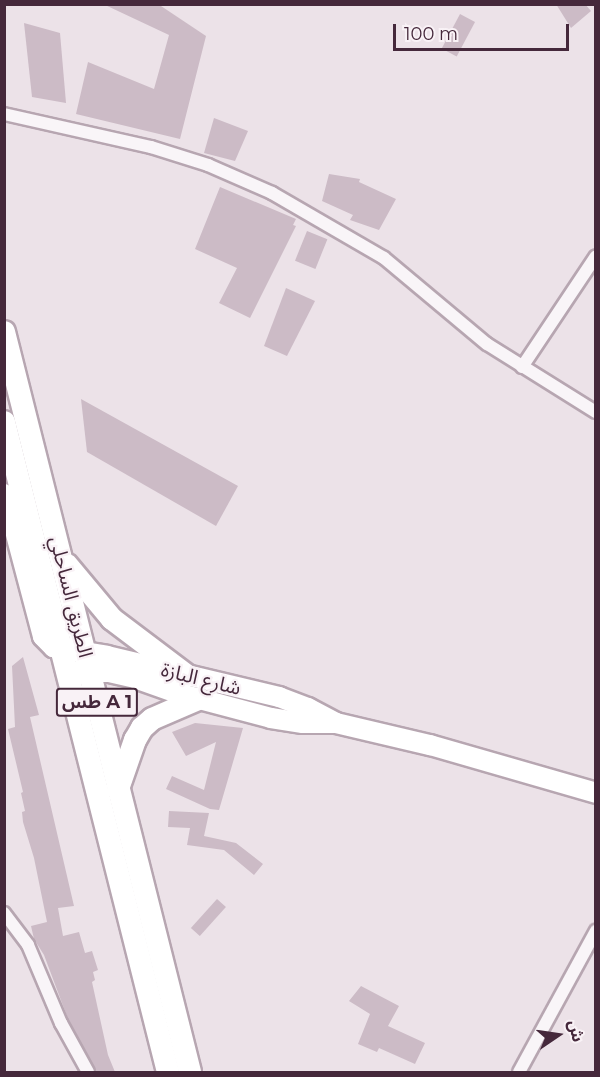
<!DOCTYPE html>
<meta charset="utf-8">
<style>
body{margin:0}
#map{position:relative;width:600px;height:1077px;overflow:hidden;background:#ece2e8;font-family:Montserrat,"Noto Sans Arabic",sans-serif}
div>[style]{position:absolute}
.building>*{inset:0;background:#ccbbc6;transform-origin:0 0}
.roads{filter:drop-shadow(2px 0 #b7a6b1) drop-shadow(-2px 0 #b7a6b1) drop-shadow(0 2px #b7a6b1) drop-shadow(0 -2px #b7a6b1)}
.street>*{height:12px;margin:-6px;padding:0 6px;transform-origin:6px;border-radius:6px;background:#f9f5f8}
.secondary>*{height:18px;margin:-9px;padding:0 9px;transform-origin:9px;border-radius:9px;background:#fff}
.primary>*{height:20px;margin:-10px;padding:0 10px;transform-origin:10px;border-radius:10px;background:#fff}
.highway>*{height:22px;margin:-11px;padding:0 11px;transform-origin:11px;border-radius:11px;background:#fff}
span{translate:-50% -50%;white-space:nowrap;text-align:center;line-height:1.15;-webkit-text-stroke:4.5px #f9f2f6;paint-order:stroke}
.shield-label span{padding:2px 4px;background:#f9f2f6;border:2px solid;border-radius:4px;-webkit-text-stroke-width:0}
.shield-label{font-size:18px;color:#45283b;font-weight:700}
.street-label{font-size:20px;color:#45283b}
.frame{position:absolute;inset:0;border:6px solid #45283b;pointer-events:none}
.north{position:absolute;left:528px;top:1005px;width:60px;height:60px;-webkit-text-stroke:4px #f9f2f6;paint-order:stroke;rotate:77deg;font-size:16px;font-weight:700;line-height:24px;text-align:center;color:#45283b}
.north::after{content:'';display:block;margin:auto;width:21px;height:27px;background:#45283b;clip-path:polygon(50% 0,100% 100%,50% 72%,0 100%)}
.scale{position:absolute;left:393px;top:24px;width:176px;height:27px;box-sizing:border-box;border:3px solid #45283b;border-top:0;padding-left:8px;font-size:18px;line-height:21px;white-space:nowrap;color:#45283b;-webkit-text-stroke:4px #f9f2f6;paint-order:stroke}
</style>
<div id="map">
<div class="building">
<i style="clip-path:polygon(103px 4px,158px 4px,206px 36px,180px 139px,76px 114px,88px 62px,154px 89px,169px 35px)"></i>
<i style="clip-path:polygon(556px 4px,585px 4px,591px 11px,571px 28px)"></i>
<i style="left:460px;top:14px;width:17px;height:39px;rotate:28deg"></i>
<i style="clip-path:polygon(24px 23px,60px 33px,66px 103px,32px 97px)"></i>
<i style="clip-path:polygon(214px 118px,248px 131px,235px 161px,204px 153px)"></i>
<i style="clip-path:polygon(329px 174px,360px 179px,359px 182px,396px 199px,379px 230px,350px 220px,353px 215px,322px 201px)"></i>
<i style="clip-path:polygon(220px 187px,296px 219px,293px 225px,296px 226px,250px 318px,219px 303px,237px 268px,195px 249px)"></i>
<i style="left:307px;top:231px;width:22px;height:32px;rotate:22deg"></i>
<i style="clip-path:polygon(286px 288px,315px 301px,287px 356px,264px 346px)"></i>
<i style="clip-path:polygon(81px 399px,238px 486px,216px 526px,87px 452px)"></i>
<i style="clip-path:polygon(23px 657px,39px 715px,30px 717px,74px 906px,58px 908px,63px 936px,79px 932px,85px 953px,92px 951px,98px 970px,93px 972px,95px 980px,92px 982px,108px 1055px,115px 1072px,96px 1072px,68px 1019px,44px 955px,34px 939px,31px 926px,47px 922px,34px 858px,23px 822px,22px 812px,25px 811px,21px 793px,23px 792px,8px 729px,15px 727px,12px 666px)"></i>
<i style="clip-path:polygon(195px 723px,243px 728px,219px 810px,210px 809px,166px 789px,172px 776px,204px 790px,216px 742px,186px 756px,172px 732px)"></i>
<i style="clip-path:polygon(169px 811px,209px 813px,204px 836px,236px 843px,263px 864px,254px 875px,224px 850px,187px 845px,190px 828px,168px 827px)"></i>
<i style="left:217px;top:899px;width:12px;height:39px;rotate:42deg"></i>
<i style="clip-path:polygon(361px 986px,399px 1006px,388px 1026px,425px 1043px,415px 1064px,379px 1048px,377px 1052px,358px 1044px,370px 1014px,349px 1001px)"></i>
</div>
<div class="roads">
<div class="street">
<i style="left:4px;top:114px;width:151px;rotate:12.7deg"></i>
<i style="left:151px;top:147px;width:60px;rotate:17.5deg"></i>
<i style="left:208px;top:165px;width:70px;rotate:23.6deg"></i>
<i style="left:272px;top:193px;width:129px;rotate:30.1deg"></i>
<i style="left:384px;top:258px;width:134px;rotate:39.9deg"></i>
<i style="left:487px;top:344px;width:128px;rotate:32deg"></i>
<i style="left:522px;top:367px;width:133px;rotate:-56.3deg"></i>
<i style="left:4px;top:913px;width:40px;rotate:53deg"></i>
<i style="left:28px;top:945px;width:85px;rotate:67.1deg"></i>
<i style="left:61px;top:1023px;width:56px;rotate:61.1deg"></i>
<i style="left:519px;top:1072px;width:161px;rotate:-61.4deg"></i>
</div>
<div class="secondary">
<i style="left:4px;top:493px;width:149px;rotate:75.2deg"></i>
<i style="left:42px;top:637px;width:16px;rotate:45deg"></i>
<i style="left:53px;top:648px;width:9px;rotate:6deg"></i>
</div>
<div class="primary">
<i style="left:71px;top:650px;width:36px;rotate:9deg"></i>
<i style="left:107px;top:656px;width:177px;rotate:13.4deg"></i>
<i style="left:279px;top:697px;width:31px;rotate:21deg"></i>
<i style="left:308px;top:708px;width:30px;rotate:28deg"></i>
<i style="left:75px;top:672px;width:34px"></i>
<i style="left:109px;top:672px;width:27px;rotate:13deg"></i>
<i style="left:135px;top:678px;width:45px;rotate:19.7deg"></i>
<i style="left:177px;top:693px;width:97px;rotate:14.9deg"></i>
<i style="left:271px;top:718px;width:32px;rotate:9deg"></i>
<i style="left:303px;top:723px;width:33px"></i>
<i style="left:336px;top:723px;width:97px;rotate:13.2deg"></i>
<i style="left:430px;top:745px;width:173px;rotate:16.1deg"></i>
</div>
<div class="highway">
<i style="left:4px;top:332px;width:763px;rotate:75.89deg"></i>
<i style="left:4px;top:422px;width:670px;rotate:75.84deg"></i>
<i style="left:67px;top:565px;width:70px;rotate:50.2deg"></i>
<i style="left:112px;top:619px;width:93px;rotate:37.1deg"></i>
<i style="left:118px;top:789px;width:52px;rotate:-70.9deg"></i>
<i style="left:135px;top:740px;width:14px;rotate:-60deg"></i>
<i style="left:142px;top:728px;width:13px;rotate:-42deg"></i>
<i style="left:152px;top:719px;width:50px;rotate:-23.5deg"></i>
</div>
</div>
<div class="shield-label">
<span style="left:97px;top:702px">طس A 1</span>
</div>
<div class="street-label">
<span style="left:71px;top:597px;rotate:76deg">الطريق الساحلي</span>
<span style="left:201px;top:679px;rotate:14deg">شارع البازة</span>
</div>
<div class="frame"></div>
<div class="north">ش</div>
<div class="scale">100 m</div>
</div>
